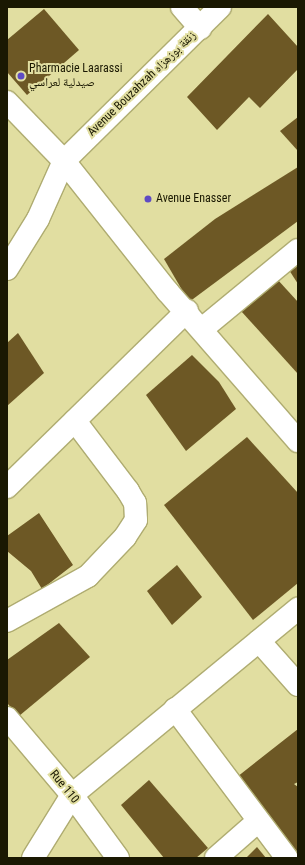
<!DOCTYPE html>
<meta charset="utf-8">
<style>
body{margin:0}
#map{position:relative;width:305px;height:865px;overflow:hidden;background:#e1dea1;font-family:"Roboto Condensed","Noto Naskh Arabic",sans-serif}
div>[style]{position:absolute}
.building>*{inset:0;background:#6d5825}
.roads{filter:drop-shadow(1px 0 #afac71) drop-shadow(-1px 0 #afac71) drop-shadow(0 1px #afac71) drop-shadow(0 -1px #afac71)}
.minor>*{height:22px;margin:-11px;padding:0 11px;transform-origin:11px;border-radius:11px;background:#fff}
.tertiary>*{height:22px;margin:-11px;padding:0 11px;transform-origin:11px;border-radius:11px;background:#fff}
.dots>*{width:11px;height:11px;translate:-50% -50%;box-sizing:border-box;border:2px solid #e1dea1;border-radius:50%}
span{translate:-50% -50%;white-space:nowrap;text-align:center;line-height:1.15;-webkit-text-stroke:4px #e1dea1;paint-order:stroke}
.poi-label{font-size:12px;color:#1a1802}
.left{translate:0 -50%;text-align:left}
.street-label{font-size:12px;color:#1a1802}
.frame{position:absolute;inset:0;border:8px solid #1a1802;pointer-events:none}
</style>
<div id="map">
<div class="building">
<i style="clip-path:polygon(44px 9px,79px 50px,27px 95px,7px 72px,7px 40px)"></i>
<i style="clip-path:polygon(268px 14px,298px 47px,298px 69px,260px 108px,249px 97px,217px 130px,187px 97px)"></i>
<i style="clip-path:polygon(298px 117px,298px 151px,280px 131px)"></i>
<i style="clip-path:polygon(298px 167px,298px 221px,189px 302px,164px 259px,215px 219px)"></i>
<i style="clip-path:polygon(298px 243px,298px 284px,282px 259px)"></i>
<i style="clip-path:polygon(277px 279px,298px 302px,298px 374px,241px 311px)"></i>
<i style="clip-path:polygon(18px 333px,44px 373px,7px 406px,7px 343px)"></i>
<i style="clip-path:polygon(192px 355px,219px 382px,236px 409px,186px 451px,146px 395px)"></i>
<i style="clip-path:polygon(247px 437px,298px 493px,298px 583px,253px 620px,164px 505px)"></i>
<i style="clip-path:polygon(39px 513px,73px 565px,42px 589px,31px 571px,7px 551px,7px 536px)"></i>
<i style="clip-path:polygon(177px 565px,202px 597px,172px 625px,147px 591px)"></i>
<i style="clip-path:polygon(59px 623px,90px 657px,19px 716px,7px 703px,7px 660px)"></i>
<i style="clip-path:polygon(298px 729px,298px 782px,294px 784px,298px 787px,298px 856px,237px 777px)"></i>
<i style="clip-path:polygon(149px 780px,208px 848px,196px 858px,164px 858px,121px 805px)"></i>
<i style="clip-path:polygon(257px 847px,266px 858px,246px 858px)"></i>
</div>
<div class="roads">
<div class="minor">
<i style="left:182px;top:7px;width:28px;rotate:49deg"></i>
<i style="left:202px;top:329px;width:124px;rotate:-39.5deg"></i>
<i style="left:7px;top:487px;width:252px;rotate:-44.4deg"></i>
<i style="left:7px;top:621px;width:93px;rotate:-29.1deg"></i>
<i style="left:88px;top:576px;width:54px;rotate:-46.5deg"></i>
<i style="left:125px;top:537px;width:20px;rotate:-57deg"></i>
<i style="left:136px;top:520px;width:17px;rotate:-93deg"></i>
<i style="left:135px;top:503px;width:14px;rotate:-120deg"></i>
<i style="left:128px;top:491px;width:88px;rotate:-127.1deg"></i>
<i style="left:259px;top:641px;width:59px;rotate:48.4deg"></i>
<i style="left:175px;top:709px;width:186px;rotate:53.1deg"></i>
<i style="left:7px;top:718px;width:101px;rotate:49.8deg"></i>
<i style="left:72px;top:795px;width:78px;rotate:53.9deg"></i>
<i style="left:33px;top:858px;width:74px;rotate:-58.2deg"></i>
<i style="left:72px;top:795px;width:293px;rotate:-39.5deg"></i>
<i style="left:216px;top:858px;width:55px;rotate:-41.3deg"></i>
</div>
<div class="tertiary">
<i style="left:7px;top:102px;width:82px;rotate:46deg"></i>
<i style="left:64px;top:161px;width:167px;rotate:51.6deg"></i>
<i style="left:168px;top:292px;width:198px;rotate:48.9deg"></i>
<i style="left:7px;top:269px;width:59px;rotate:-58.2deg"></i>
<i style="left:38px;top:219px;width:64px;rotate:-65.9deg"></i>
<i style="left:64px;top:161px;width:219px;rotate:-44.6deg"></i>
</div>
</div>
<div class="dots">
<i style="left:21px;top:76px;background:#5f4bc3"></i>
<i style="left:148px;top:199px;background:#5f4bc3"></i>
</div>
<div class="poi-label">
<span class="left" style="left:29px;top:76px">Pharmacie Laarassi<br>صيدلية لعراسي</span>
<span class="left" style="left:156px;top:199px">Avenue Enasser</span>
</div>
<div class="street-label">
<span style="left:142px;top:84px;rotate:-44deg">Avenue Bouzahzah زنقة بوزهزاه</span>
<span style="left:64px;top:787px;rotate:51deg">Rue 110</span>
</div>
<div class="frame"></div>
</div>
